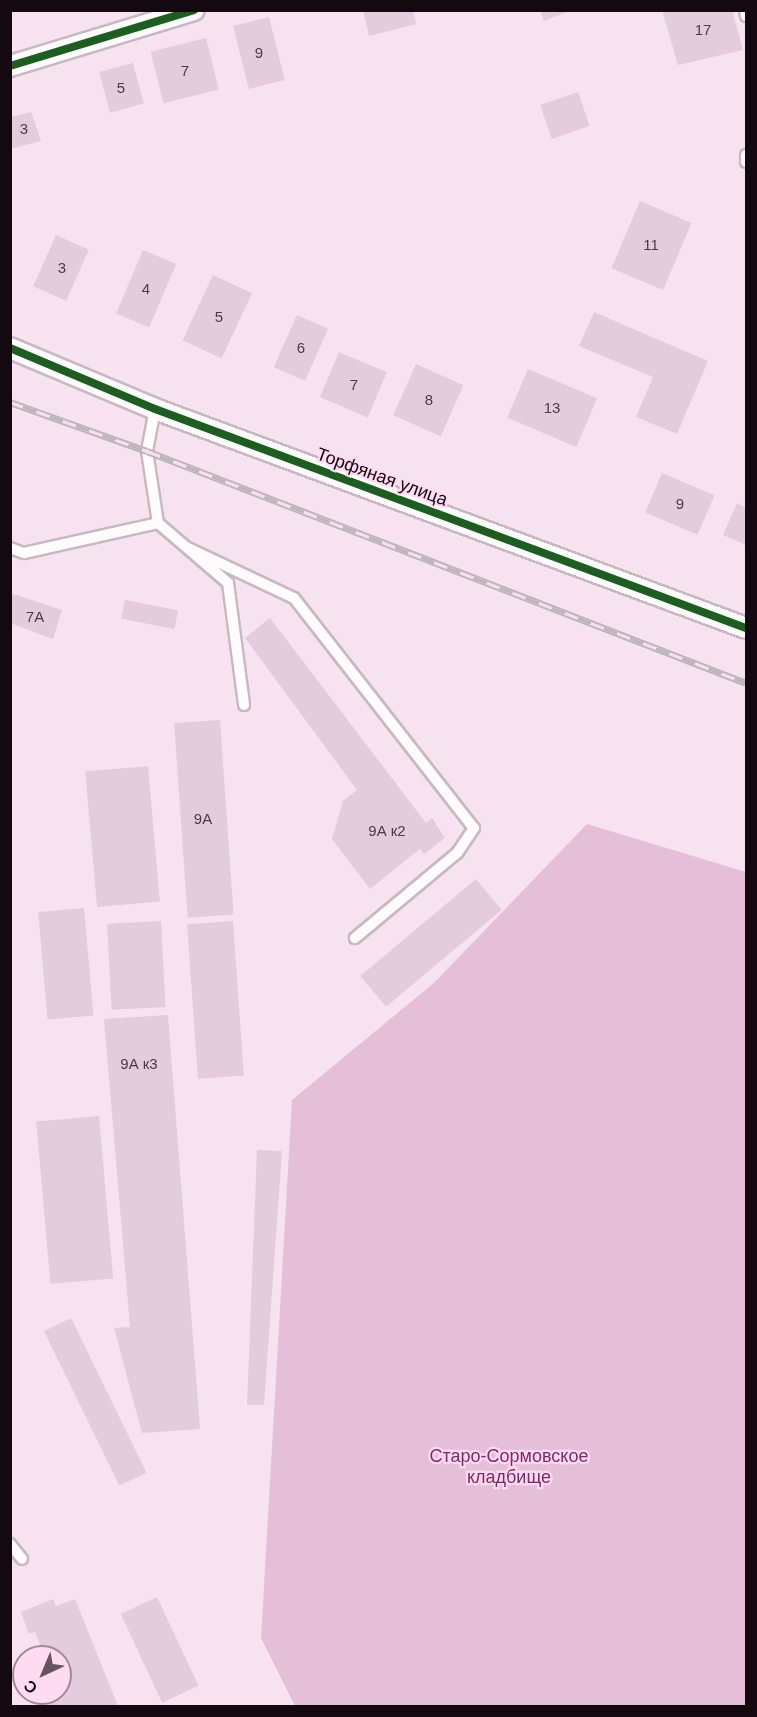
<!DOCTYPE html>
<meta charset="utf-8">
<style>
body{margin:0}
#map{position:relative;width:757px;height:1717px;overflow:hidden;background:#f7e3f0;font-family:Helvetica,sans-serif}
div>[style]{position:absolute}
.green>*{inset:0;background:#e5bfd8}
.building>*{inset:0;background:#e3ccdc;transform-origin:0 0}
.roads{filter:drop-shadow(2px 0 #c7b8c2) drop-shadow(-2px 0 #c7b8c2) drop-shadow(0 2px #c7b8c2) drop-shadow(0 -2px #c7b8c2)}
.lane>*{height:10px;margin:-5px;padding:0 5px;transform-origin:5px;border-radius:5px;background:#fefbfd}
.street>*{height:20px;margin:-10px;padding:0 10px;transform-origin:10px;border-radius:10px;background:#fefbfd}
.rail>*{height:7px;margin-top:-3.5px;transform-origin:0;background:repeating-linear-gradient(90deg,#ffdbf2 0 14px,#bcb6ba 0 28px);box-sizing:border-box;border-block:2px solid #bcb6ba}
.cycleway>*{height:8px;margin:-4px;padding:0 4px;transform-origin:4px;border-radius:4px;background:#1b5e20}
span{translate:-50% -50%;white-space:nowrap;text-align:center;line-height:1.15;-webkit-text-stroke:4.5px #ffdbf2;paint-order:stroke}
.number-label{font-size:15px;color:#4b3c46}
.number-label span{-webkit-text-stroke-width:0}
.street-label{font-size:18px;color:#150911}
.park-label{font-size:18px;color:#7f2968}
.frame{position:absolute;inset:0;border:12px solid #150911;pointer-events:none}
.north{position:absolute;left:12px;top:1645px;width:60px;height:60px;box-sizing:border-box;background:#ffdbf2;border:2px solid #a18798;border-radius:50%;rotate:224deg;font-size:16px;font-weight:700;line-height:24px;text-align:center;color:#150911}
.north::after{content:'';display:block;margin:auto;width:21px;height:27px;background:#64555f;clip-path:polygon(50% 0,100% 100%,50% 72%,0 100%)}
</style>
<div id="map">
<div class="green">
<i style="clip-path:polygon(587px 824px,746px 872px,746px 1706px,295px 1706px,261px 1638px,292px 1100px,435px 982px)"></i>
</div>
<div class="building">
<i style="clip-path:polygon(363px 10px,413px 10px,416px 24px,369px 36px)"></i>
<i style="clip-path:polygon(540px 10px,570px 10px,570px 11px,544px 21px)"></i>
<i style="clip-path:polygon(662px 10px,732px 10px,743px 50px,678px 65px)"></i>
<i style="left:269px;top:17px;width:65px;height:37px;rotate:76deg"></i>
<i style="left:206px;top:38px;width:53px;height:57px;rotate:76deg"></i>
<i style="left:133px;top:63px;width:42px;height:35px;rotate:75deg"></i>
<i style="left:578px;top:92px;width:36px;height:40px;rotate:71deg"></i>
<i style="clip-path:polygon(31px 112px,41px 141px,10px 149px,10px 117px)"></i>
<i style="left:640px;top:201px;width:56px;height:73px;rotate:23deg"></i>
<i style="left:56px;top:235px;width:36px;height:56px;rotate:24deg"></i>
<i style="left:143px;top:250px;width:36px;height:69px;rotate:23deg"></i>
<i style="left:213px;top:275px;width:43px;height:72px;rotate:25deg"></i>
<i style="clip-path:polygon(594px 312px,708px 361px,677px 434px,636px 417px,653px 377px,579px 346px)"></i>
<i style="left:297px;top:315px;width:34px;height:57px;rotate:24deg"></i>
<i style="left:339px;top:352px;width:52px;height:49px;rotate:23deg"></i>
<i style="left:416px;top:364px;width:52px;height:56px;rotate:24deg"></i>
<i style="left:528px;top:369px;width:75px;height:53px;rotate:23deg"></i>
<i style="left:662px;top:473px;width:57px;height:43px;rotate:23deg"></i>
<i style="clip-path:polygon(737px 503px,746px 508px,746px 545px,723px 535px)"></i>
<i style="clip-path:polygon(10px 593px,62px 610px,53px 639px,10px 623px)"></i>
<i style="left:125px;top:600px;width:54px;height:19px;rotate:11deg"></i>
<i style="clip-path:polygon(270px 618px,426px 823px,432px 818px,445px 838px,424px 854px,420px 849px,370px 889px,332px 839px,343px 801px,357px 790px,245px 638px)"></i>
<i style="left:220px;top:720px;width:195px;height:46px;rotate:86deg"></i>
<i style="left:148px;top:766px;width:136px;height:63px;rotate:85deg"></i>
<i style="left:476px;top:879px;width:40px;height:151px;rotate:50deg"></i>
<i style="left:84px;top:908px;width:108px;height:46px;rotate:85deg"></i>
<i style="left:161px;top:921px;width:86px;height:54px;rotate:87deg"></i>
<i style="left:233px;top:921px;width:155px;height:46px;rotate:86deg"></i>
<i style="clip-path:polygon(168px 1015px,200px 1429px,142px 1433px,114px 1328px,130px 1327px,104px 1019px)"></i>
<i style="left:99px;top:1116px;width:163px;height:63px;rotate:85deg"></i>
<i style="clip-path:polygon(257px 1150px,282px 1151px,264px 1405px,247px 1405px)"></i>
<i style="left:71px;top:1318px;width:172px;height:30px;rotate:64deg"></i>
<i style="left:157px;top:1597px;width:98px;height:40px;rotate:65deg"></i>
<i style="clip-path:polygon(53px 1599px,56px 1606px,75px 1599px,118px 1706px,43px 1706px,38px 1693px,60px 1693px,60px 1657px,45px 1657px,35px 1632px,29px 1634px,21px 1612px)"></i>
</div>
<div class="roads">
<div class="lane">
<i style="left:745px;top:10px;width:6px;rotate:81deg"></i>
<i style="left:746px;top:155px;width:7px;rotate:90deg"></i>
<i style="left:155px;top:409px;width:43px;rotate:100.8deg"></i>
<i style="left:147px;top:451px;width:73px;rotate:81.3deg"></i>
<i style="left:158px;top:523px;width:92px;rotate:40.6deg"></i>
<i style="left:228px;top:583px;width:123px;rotate:82.5deg"></i>
<i style="left:10px;top:548px;width:15px;rotate:20deg"></i>
<i style="left:24px;top:553px;width:137px;rotate:-12.6deg"></i>
<i style="left:188px;top:548px;width:117px;rotate:25.3deg"></i>
<i style="left:294px;top:598px;width:292px;rotate:52deg"></i>
<i style="left:474px;top:828px;width:30px;rotate:124deg"></i>
<i style="left:457px;top:853px;width:133px;rotate:140.2deg"></i>
<i style="left:10px;top:1544px;width:19px;rotate:51deg"></i>
</div>
<div class="street">
<i style="left:10px;top:66px;width:192px;rotate:-16.9deg"></i>
<i style="left:10px;top:348px;width:157px;rotate:22.8deg"></i>
<i style="left:155px;top:409px;width:630px;rotate:20.33deg"></i>
</div>
</div>
<div class="rail">
<i style="left:10px;top:402px;width:145px;rotate:19.7deg"></i>
<i style="left:147px;top:451px;width:642px;rotate:21.17deg"></i>
</div>
<div class="cycleway">
<i style="left:10px;top:66px;width:192px;rotate:-16.9deg"></i>
<i style="left:10px;top:348px;width:157px;rotate:22.8deg"></i>
<i style="left:155px;top:409px;width:630px;rotate:20.33deg"></i>
</div>
<div class="number-label">
<span style="left:703px;top:30px">17</span>
<span style="left:259px;top:53px">9</span>
<span style="left:185px;top:71px">7</span>
<span style="left:121px;top:88px">5</span>
<span style="left:24px;top:129px">3</span>
<span style="left:651px;top:245px">11</span>
<span style="left:62px;top:268px">3</span>
<span style="left:146px;top:289px">4</span>
<span style="left:219px;top:317px">5</span>
<span style="left:301px;top:348px">6</span>
<span style="left:354px;top:385px">7</span>
<span style="left:429px;top:400px">8</span>
<span style="left:552px;top:408px">13</span>
<span style="left:680px;top:504px">9</span>
<span style="left:35px;top:617px">7А</span>
<span style="left:203px;top:819px">9А</span>
<span style="left:387px;top:831px">9А к2</span>
<span style="left:139px;top:1064px">9А к3</span>
</div>
<div class="street-label">
<span style="left:382px;top:477px;rotate:20deg">Торфяная улица</span>
</div>
<div class="park-label">
<span style="left:509px;top:1467px">Старо-Сормовское<br>кладбище</span>
</div>
<div class="frame"></div>
<div class="north">С</div>
</div>
